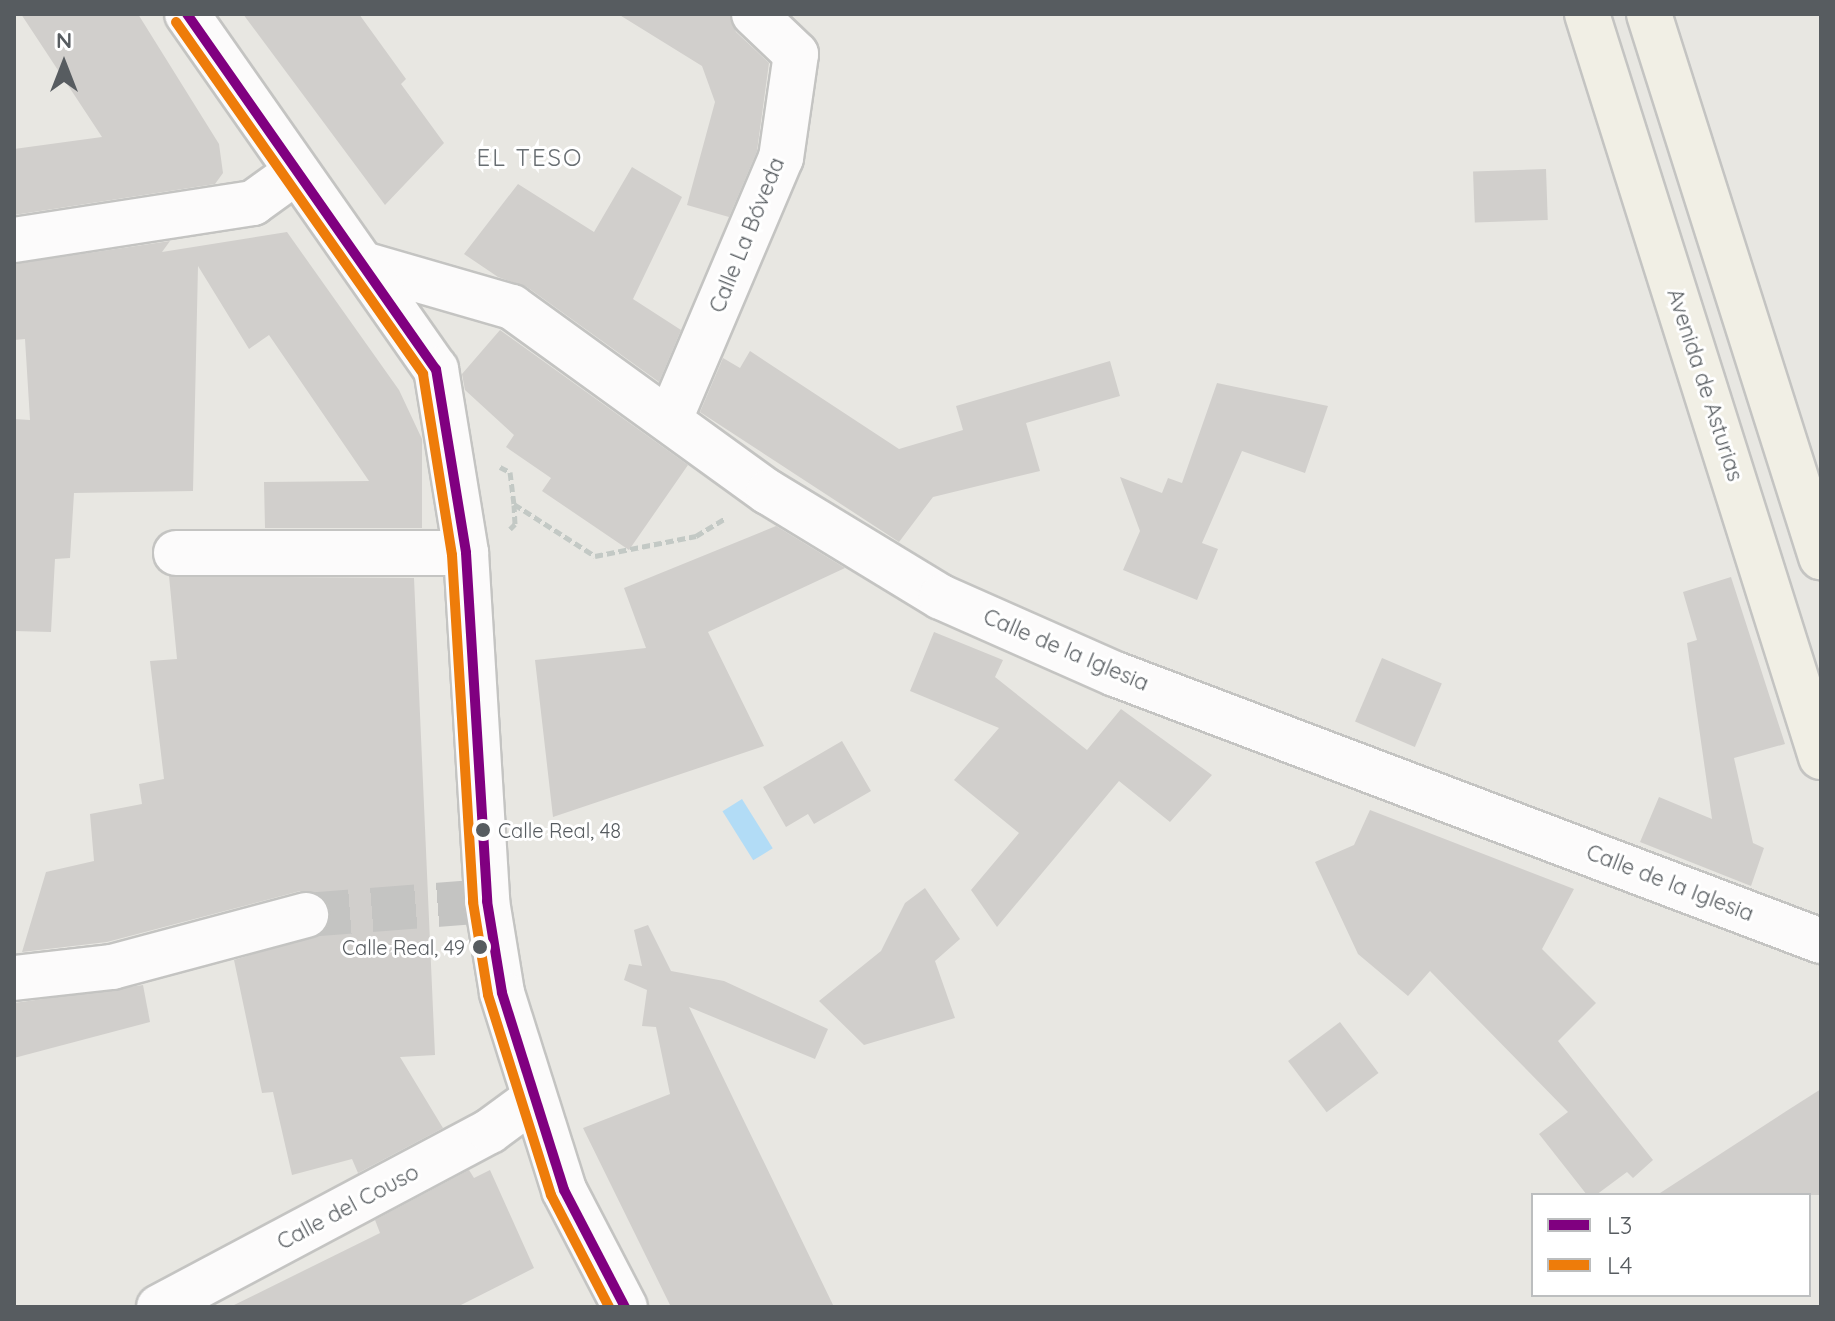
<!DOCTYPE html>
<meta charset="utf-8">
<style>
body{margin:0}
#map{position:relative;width:1835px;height:1321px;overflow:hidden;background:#e8e7e2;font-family:Quicksand,sans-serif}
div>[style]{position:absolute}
.water>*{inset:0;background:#b2dcf6;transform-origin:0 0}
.building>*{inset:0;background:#d1cfcc;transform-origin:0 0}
.street-tunnel>*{height:44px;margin-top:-22px;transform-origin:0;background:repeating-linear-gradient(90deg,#c4c4c2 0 44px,transparent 0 66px)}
.path>*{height:5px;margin-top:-2.5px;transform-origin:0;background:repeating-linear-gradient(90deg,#c3c9c5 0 8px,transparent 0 12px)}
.roads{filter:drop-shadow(2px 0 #c4c4c2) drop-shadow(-2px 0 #c4c4c2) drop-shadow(0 2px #c4c4c2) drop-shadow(0 -2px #c4c4c2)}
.street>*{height:44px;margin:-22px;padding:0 22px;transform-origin:22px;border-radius:22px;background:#fcfbfb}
.secondary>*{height:44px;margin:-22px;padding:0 22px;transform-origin:22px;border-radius:22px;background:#fcfbfb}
.primary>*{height:44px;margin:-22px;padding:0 22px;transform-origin:22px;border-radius:22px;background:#f1efe5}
.bus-1>*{height:10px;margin:-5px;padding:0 5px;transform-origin:5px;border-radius:5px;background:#800080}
.bus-2>*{height:10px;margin:-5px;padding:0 5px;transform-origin:5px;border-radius:5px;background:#ee7c0a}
.dots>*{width:22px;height:22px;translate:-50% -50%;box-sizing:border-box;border:4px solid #fff;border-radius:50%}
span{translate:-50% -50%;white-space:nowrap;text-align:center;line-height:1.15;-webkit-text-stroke:6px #fff;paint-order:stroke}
.bus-label{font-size:20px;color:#575c60}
.left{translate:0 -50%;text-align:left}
.right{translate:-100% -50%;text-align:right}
.street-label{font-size:22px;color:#575c60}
.neighbourhood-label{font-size:24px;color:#686e72;letter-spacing:2px}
.frame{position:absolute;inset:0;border:16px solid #575c60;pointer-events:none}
.legend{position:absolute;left:1531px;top:1193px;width:280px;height:104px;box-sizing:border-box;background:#fff;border:2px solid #bcbebf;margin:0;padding:10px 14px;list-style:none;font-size:24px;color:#575c60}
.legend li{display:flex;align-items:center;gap:16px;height:40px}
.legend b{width:40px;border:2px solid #bcbebf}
.north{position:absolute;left:24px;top:24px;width:80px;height:80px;-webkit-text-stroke:6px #fff;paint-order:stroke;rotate:0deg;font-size:22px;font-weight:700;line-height:32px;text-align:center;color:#575c60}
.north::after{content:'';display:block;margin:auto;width:28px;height:36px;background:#575c60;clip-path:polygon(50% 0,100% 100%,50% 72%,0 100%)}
</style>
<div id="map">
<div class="water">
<i style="left:742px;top:799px;width:58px;height:23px;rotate:58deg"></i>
</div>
<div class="building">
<i style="clip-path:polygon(21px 14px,138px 14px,219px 144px,223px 173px,215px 184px,14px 215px,14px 149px,102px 137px)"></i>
<i style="clip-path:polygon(243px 14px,359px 14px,406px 79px,401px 84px,444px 143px,385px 205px)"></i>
<i style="clip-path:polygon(618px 14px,730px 14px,736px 32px,769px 63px,757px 151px,729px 217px,687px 205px,715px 102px,702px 66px)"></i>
<i style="clip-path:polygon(632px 167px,682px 197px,633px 299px,681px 330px,659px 382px,527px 287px,498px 277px,464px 254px,518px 184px,594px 232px)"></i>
<i style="left:1546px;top:169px;width:51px;height:73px;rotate:88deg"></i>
<i style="clip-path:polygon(287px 232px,399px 390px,422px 439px,422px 528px,265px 528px,264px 482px,369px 481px,269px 335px,249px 349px,198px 266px,193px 491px,74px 493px,70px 558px,55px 559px,51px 632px,14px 631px,14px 419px,30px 420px,25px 339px,14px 340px,14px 264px,170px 241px,162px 252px)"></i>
<i style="clip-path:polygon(500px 330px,688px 465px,629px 550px,542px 491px,551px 478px,506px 447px,514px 435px,465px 390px,462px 374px)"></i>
<i style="clip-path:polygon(750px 351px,899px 449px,963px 430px,956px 406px,1110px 361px,1120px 396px,1026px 423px,1040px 471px,933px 497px,899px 542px,700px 412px,723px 358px,740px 368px)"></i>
<i style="clip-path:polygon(1217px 383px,1328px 406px,1305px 473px,1242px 451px,1202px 543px,1218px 549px,1197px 600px,1123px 570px,1140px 531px,1120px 477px,1162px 493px,1168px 478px,1182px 483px)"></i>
<i style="clip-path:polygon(776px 526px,845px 568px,708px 632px,764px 746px,553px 817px,535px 660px,646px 648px,624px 588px)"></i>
<i style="clip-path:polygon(169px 576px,414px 578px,435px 1055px,400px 1057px,443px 1128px,358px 1173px,352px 1159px,292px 1175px,273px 1092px,262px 1093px,234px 960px,323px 933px,330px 921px,323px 897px,300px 891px,107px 942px,22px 952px,46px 872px,94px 861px,90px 814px,142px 804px,139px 784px,164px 779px,150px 661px,177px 659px)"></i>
<i style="clip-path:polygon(1731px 577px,1785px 744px,1734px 758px,1753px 843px,1764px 848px,1751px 886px,1640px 842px,1659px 797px,1712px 819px,1687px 643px,1697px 640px,1683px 592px)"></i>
<i style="clip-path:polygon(934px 632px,1003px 660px,995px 677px,1087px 750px,1121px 709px,1212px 775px,1170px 822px,1119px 781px,997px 927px,971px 890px,1019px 833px,954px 780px,999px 728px,910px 691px)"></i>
<i style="left:1382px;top:658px;width:65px;height:69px;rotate:23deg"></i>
<i style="clip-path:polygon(842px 741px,871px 791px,814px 824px,808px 814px,786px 827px,763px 787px)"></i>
<i style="clip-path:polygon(1370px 810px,1574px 889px,1542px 949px,1596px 1003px,1558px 1041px,1653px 1160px,1633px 1178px,1627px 1172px,1596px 1195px,1587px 1195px,1539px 1134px,1568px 1112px,1430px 971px,1408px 996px,1358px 954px,1315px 862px,1354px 845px)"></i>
<i style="clip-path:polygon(925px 888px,960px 939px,935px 961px,955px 1018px,864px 1045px,819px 1001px,881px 951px,905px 903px)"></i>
<i style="clip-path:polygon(648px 925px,671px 971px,724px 981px,828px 1029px,815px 1059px,689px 1007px,834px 1307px,671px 1307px,583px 1128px,670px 1094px,656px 1027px,642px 1026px,647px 990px,624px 980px,629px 964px,642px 966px,634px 930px)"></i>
<i style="clip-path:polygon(143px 985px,150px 1022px,14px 1058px,14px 1003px)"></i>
<i style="left:1340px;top:1022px;width:64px;height:65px;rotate:53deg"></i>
<i style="clip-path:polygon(1821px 1089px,1821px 1195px,1657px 1195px,1788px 1110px)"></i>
<i style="clip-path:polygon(469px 1170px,474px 1178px,490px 1170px,534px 1268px,457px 1307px,230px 1307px,380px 1233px,375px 1220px)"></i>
</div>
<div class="street-tunnel">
<i style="left:306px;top:915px;width:182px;rotate:-4.4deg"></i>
</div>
<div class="path">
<i style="left:500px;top:467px;width:11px;rotate:27deg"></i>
<i style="left:510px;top:472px;width:32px;rotate:83deg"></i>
<i style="left:514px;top:504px;width:96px;rotate:32.7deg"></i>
<i style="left:595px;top:556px;width:103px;rotate:-11.2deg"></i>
<i style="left:696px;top:536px;width:35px;rotate:-31deg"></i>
<i style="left:510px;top:529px;width:7px;rotate:-45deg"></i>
<i style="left:515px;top:524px;width:19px;rotate:-93deg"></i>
</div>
<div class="roads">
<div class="street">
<i style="left:14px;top:240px;width:242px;rotate:-8.8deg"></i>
<i style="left:253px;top:203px;width:53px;rotate:-35.8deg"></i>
<i style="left:363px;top:264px;width:155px;rotate:16.1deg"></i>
<i style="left:512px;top:307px;width:316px;rotate:35.9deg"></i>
<i style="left:768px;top:492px;width:202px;rotate:31.3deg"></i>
<i style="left:941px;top:597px;width:190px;rotate:23.9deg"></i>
<i style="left:1115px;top:674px;width:755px;rotate:20.72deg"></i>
<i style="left:670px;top:419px;width:284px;rotate:-67deg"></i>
<i style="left:781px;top:158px;width:105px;rotate:-81.8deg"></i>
<i style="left:796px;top:54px;width:58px;rotate:-136.4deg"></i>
<i style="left:176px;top:553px;width:290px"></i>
<i style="left:14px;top:978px;width:99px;rotate:-6.4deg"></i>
<i style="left:112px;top:967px;width:201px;rotate:-15deg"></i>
<i style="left:159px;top:1307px;width:375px;rotate:-28deg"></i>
<i style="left:490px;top:1131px;width:52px;rotate:-36.4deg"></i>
</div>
<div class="secondary">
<i style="left:187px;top:14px;width:434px;rotate:55deg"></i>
<i style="left:436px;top:369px;width:186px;rotate:80.7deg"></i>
<i style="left:466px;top:553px;width:349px;rotate:86.5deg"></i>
<i style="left:487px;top:901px;width:93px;rotate:80.7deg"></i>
<i style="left:502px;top:993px;width:207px;rotate:72.5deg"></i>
<i style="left:564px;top:1190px;width:132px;rotate:62.5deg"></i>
</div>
<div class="primary">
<i style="left:1587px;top:14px;width:779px;rotate:72.52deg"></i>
<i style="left:1649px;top:14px;width:570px;rotate:72.42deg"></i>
</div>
</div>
<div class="bus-1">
<i style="left:187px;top:14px;width:434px;rotate:55deg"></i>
<i style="left:436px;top:369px;width:186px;rotate:80.7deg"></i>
<i style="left:466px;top:553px;width:349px;rotate:86.5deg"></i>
<i style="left:487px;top:901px;width:93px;rotate:80.7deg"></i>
<i style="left:502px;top:993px;width:207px;rotate:72.5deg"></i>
<i style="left:564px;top:1190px;width:132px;rotate:62.5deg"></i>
</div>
<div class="bus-2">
<i style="left:176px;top:22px;width:430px;rotate:54.9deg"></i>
<i style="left:423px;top:374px;width:183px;rotate:80.9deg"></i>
<i style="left:452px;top:555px;width:348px;rotate:86.5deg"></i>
<i style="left:473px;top:902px;width:94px;rotate:80.8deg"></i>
<i style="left:488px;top:995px;width:210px;rotate:72.5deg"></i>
<i style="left:551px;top:1195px;width:126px;rotate:62.6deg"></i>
</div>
<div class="dots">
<i style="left:483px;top:830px;background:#575c60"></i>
<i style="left:480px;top:947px;background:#575c60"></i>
</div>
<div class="bus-label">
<span class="left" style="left:498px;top:830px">Calle Real, 48</span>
<span class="right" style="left:465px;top:947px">Calle Real, 49</span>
</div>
<div class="street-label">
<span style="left:747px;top:235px;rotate:-68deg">Calle La Bóveda</span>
<span style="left:1705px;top:385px;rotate:72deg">Avenida de Asturias</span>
<span style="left:1066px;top:650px;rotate:23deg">Calle de la Iglesia</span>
<span style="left:1670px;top:883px;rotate:21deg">Calle de la Iglesia</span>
<span style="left:348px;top:1207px;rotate:-28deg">Calle del Couso</span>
</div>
<div class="neighbourhood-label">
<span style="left:530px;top:158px">EL TESO</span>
</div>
<div class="frame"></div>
<ul class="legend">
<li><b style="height:10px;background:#800080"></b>L3</li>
<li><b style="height:10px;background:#ee7c0a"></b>L4</li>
</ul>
<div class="north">N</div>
</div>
